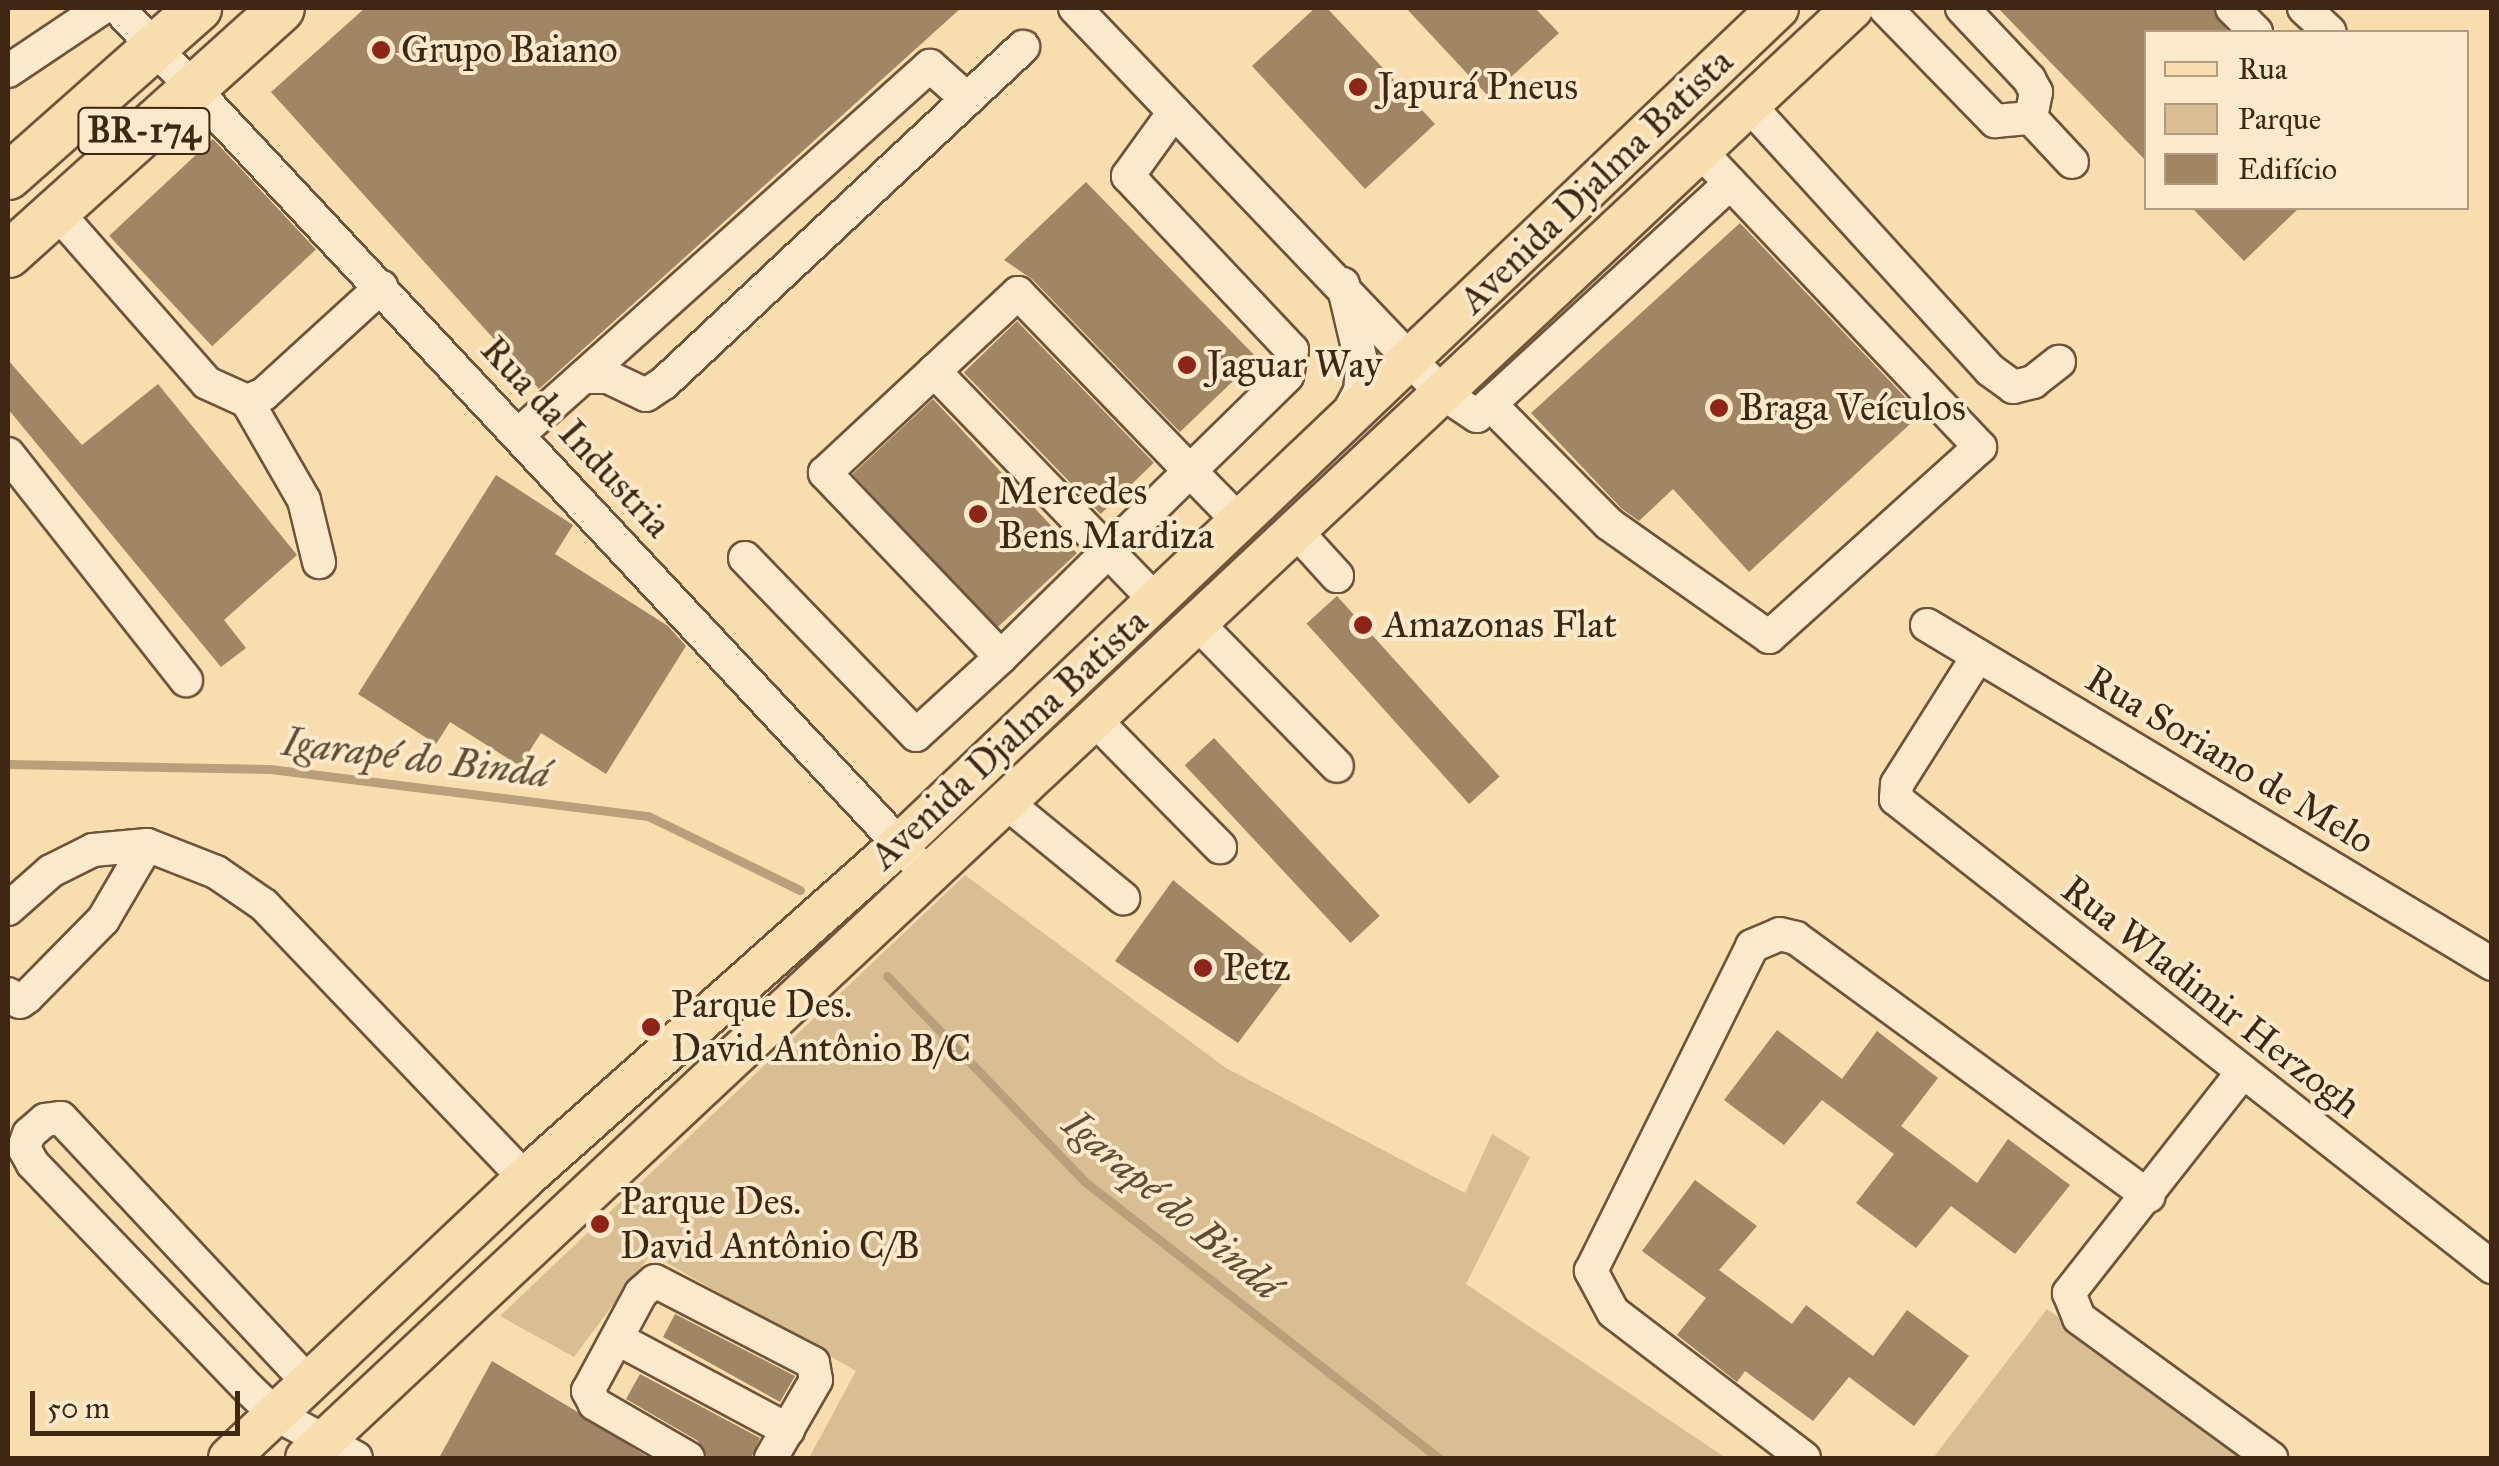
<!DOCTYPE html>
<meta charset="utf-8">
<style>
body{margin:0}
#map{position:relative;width:2499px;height:1466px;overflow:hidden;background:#f8ddae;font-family:"IM FELL Great Primer",serif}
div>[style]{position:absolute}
.green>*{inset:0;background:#d9be94}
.stream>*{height:9px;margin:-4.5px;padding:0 4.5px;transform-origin:4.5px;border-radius:4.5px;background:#b99f7a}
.building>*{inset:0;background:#a08664;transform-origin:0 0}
.roads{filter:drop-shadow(2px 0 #6e543a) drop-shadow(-2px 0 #6e543a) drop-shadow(0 2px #6e543a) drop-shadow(0 -2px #6e543a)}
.minor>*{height:32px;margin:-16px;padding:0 16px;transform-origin:16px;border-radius:16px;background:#fae9ca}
.major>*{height:40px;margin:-20px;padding:0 20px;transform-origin:20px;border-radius:20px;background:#f8ddae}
.highway>*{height:45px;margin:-22.5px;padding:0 22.5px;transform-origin:22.5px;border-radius:22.5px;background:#f8ddae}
.dots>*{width:28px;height:28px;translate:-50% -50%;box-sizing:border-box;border:5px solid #fae9ca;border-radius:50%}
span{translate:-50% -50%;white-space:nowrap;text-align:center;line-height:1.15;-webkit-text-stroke:8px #fae9ca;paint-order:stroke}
.shield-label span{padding:2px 8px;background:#fae9ca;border:2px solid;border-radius:8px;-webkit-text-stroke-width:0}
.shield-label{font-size:35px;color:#402714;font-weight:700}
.poi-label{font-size:38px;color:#402714}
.left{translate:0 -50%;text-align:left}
.street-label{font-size:38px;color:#402714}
.water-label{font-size:40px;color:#644b33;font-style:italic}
.frame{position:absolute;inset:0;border:10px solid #402714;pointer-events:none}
.legend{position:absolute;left:2144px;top:30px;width:325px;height:180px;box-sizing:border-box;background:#fae9ca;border:2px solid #b09b81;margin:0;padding:12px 18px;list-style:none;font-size:30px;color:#402714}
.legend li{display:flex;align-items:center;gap:20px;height:50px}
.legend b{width:50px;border:2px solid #b09b81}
.scale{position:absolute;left:30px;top:1391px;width:210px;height:45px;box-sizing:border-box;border:5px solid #402714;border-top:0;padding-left:12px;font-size:30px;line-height:35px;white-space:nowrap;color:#402714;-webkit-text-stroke:8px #fae9ca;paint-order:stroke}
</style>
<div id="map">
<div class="green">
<i style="clip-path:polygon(965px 875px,1226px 1068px,1465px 1193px,1492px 1134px,1530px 1157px,1466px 1284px,1726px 1458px,809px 1458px,856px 1371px,651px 1254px,574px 1357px,500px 1316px)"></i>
<i style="clip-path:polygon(2047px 1309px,2251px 1458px,1933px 1458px)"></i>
</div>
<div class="stream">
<i style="left:8px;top:764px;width:262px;rotate:1.1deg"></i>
<i style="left:270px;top:769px;width:381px;rotate:7.1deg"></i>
<i style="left:648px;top:816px;width:169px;rotate:26deg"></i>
<i style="left:887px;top:976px;width:284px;rotate:46.1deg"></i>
<i style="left:1084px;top:1181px;width:450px;rotate:38deg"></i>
</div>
<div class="building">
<i style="clip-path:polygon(365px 8px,961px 8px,539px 389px,271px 92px)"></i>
<i style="clip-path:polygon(1315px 8px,1327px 8px,1435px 124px,1365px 189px,1252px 66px)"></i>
<i style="clip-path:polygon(1406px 8px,1535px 8px,1559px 33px,1489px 97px)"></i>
<i style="clip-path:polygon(1998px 8px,2213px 8px,2228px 32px,2146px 32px,2146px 161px)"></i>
<i style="left:213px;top:139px;width:151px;height:142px;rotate:47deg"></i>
<i style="clip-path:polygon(1086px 182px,1257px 358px,1180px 432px,1032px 279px,1004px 260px)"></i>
<i style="clip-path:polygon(2192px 208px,2299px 208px,2244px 261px)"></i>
<i style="clip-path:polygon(1740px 223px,1921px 414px,1749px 572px,1673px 489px,1639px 521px,1622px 509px,1531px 413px)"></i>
<i style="left:1017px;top:321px;width:197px;height:74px;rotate:46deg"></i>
<i style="clip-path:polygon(8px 360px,82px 445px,158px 384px,297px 555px,224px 620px,246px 648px,221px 667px,8px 409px)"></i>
<i style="left:933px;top:399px;width:211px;height:110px;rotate:47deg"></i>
<i style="clip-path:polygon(496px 475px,573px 525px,555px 554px,668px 626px,686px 646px,606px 774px,541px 733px,520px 766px,450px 722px,436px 744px,358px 694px)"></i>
<i style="left:1337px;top:596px;width:243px;height:41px;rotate:48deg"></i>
<i style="left:1214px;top:738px;width:243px;height:40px;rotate:47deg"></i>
<i style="clip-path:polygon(1173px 880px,1289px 975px,1238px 1043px,1115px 961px)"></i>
<i style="clip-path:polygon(1777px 1030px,1842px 1079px,1877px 1031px,1938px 1078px,1901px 1126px,1977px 1183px,2008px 1139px,2070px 1185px,2015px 1254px,1951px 1206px,1916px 1248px,1856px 1203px,1894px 1154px,1822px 1100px,1784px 1145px,1724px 1100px)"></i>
<i style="clip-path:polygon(1695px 1180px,1757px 1226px,1719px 1270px,1792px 1324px,1806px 1305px,1873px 1356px,1907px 1310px,1969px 1356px,1914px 1426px,1849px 1377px,1813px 1421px,1745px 1371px,1737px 1382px,1677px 1335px,1706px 1298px,1642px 1251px)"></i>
<i style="clip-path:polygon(675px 1314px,795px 1376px,780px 1402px,663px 1337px)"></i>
<i style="clip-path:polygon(492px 1361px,576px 1411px,649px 1458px,439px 1458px)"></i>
<i style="clip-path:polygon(640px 1374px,760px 1438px,751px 1458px,708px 1458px,698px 1441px,626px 1399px)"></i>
</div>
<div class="roads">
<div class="minor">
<i style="left:118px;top:8px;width:1189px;rotate:46.94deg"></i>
<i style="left:1075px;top:8px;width:530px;rotate:46.37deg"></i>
<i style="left:1441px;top:392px;width:43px;rotate:33.7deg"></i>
<i style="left:1477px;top:416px;width:344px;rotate:-42.6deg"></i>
<i style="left:1885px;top:8px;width:158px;rotate:45.8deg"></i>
<i style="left:1995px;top:121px;width:36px;rotate:-5deg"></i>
<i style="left:1962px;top:8px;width:98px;rotate:46.7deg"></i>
<i style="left:2029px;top:79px;width:15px;rotate:62deg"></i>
<i style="left:2036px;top:92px;width:26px;rotate:101deg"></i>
<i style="left:2232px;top:8px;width:34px;rotate:45deg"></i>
<i style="left:2304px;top:8px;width:35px;rotate:43deg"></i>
<i style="left:8px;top:71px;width:113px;rotate:-33.8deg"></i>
<i style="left:1748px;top:104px;width:360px;rotate:47.7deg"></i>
<i style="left:1990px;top:370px;width:29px;rotate:36deg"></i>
<i style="left:2013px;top:387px;width:21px;rotate:-14deg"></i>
<i style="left:2033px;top:382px;width:33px;rotate:-38deg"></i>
<i style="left:1174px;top:112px;width:79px;rotate:125.7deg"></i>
<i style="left:1128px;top:176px;width:239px;rotate:46.7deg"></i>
<i style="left:1292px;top:350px;width:26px;rotate:101deg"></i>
<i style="left:1287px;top:376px;width:136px;rotate:135.6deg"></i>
<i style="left:1190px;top:471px;width:70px;rotate:45.6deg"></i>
<i style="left:2031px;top:118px;width:60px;rotate:47deg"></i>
<i style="left:55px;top:210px;width:230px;rotate:48.7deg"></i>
<i style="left:207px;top:383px;width:44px;rotate:24.2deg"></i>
<i style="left:247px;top:401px;width:18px;rotate:-22deg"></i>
<i style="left:264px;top:394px;width:159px;rotate:-42.4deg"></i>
<i style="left:1343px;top:284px;width:83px;rotate:76.8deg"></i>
<i style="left:1362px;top:365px;width:26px;rotate:94deg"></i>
<i style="left:1360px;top:391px;width:32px;rotate:118deg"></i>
<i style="left:1018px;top:293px;width:248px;rotate:46deg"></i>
<i style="left:1190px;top:471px;width:265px;rotate:135.5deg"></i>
<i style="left:1001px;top:657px;width:255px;rotate:-133.7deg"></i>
<i style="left:825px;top:473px;width:264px;rotate:-43deg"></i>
<i style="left:934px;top:371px;width:318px;rotate:46deg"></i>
<i style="left:583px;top:377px;width:466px;rotate:-41.9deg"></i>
<i style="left:930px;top:66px;width:50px;rotate:41.7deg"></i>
<i style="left:247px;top:401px;width:114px;rotate:60.1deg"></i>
<i style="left:304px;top:500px;width:64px;rotate:76.4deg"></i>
<i style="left:1490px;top:404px;width:169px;rotate:45.2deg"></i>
<i style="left:1609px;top:524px;width:196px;rotate:35.2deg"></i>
<i style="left:1769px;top:637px;width:284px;rotate:-42deg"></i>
<i style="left:1980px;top:447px;width:409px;rotate:-133.4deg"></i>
<i style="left:519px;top:434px;width:86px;rotate:-41.7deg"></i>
<i style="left:583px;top:377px;width:25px"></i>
<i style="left:608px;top:377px;width:42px;rotate:25.3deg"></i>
<i style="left:646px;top:395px;width:22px;rotate:-34deg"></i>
<i style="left:664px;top:383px;width:492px;rotate:-43.1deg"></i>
<i style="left:8px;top:454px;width:288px;rotate:51.8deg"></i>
<i style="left:1296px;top:531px;width:61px;rotate:47.7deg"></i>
<i style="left:745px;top:558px;width:246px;rotate:46deg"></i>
<i style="left:916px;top:735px;width:115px;rotate:-42.5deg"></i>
<i style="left:1199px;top:625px;width:197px;rotate:45.6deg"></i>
<i style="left:1927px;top:625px;width:659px;rotate:30.96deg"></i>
<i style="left:1978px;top:656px;width:151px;rotate:122.3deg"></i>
<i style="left:1897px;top:784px;width:15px;rotate:94deg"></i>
<i style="left:1896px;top:799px;width:758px;rotate:38.14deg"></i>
<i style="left:1096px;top:721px;width:177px;rotate:45.5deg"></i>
<i style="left:1008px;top:804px;width:149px;rotate:39.3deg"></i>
<i style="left:8px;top:909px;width:57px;rotate:-41.5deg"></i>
<i style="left:51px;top:871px;width:47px;rotate:-26.6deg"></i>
<i style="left:93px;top:850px;width:54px;rotate:-5.3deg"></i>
<i style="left:147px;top:845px;width:74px;rotate:21.4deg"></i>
<i style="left:216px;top:872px;width:58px;rotate:34.5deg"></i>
<i style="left:264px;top:905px;width:378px;rotate:46.3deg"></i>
<i style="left:8px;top:994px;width:14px;rotate:34deg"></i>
<i style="left:20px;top:1002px;width:9px;rotate:-36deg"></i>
<i style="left:27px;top:997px;width:108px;rotate:-45.4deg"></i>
<i style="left:103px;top:920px;width:87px;rotate:-59.6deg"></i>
<i style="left:2242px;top:1073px;width:280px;rotate:128.2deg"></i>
<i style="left:2069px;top:1293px;width:27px;rotate:68deg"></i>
<i style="left:2079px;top:1318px;width:238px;rotate:36.1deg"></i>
<i style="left:618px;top:1339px;width:193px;rotate:28.2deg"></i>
<i style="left:309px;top:1383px;width:363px;rotate:-133.1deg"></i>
<i style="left:61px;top:1118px;width:16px;rotate:173deg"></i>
<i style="left:45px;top:1120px;width:21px;rotate:139deg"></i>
<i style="left:29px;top:1134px;width:15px;rotate:110deg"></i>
<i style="left:24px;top:1148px;width:18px;rotate:61deg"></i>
<i style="left:33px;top:1164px;width:313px;rotate:46.2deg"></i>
<i style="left:250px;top:1390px;width:35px;rotate:44deg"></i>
<i style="left:275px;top:1414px;width:92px;rotate:28.5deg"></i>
<i style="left:688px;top:1458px;width:108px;rotate:-149.9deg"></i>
<i style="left:595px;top:1404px;width:15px;rotate:-118deg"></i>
<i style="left:588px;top:1391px;width:111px;rotate:-61.6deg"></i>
<i style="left:641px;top:1293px;width:18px;rotate:-41deg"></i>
<i style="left:655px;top:1281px;width:178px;rotate:27.4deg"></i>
<i style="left:813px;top:1363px;width:17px;rotate:80deg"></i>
<i style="left:816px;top:1380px;width:90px;rotate:120deg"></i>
<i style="left:1804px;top:1458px;width:240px;rotate:-142.6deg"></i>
<i style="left:1613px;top:1312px;width:47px;rotate:-118.2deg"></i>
<i style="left:1591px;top:1271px;width:363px;rotate:-63.6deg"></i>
<i style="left:1752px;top:946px;width:30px;rotate:-23deg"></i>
<i style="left:1780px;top:934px;width:16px;rotate:14deg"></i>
<i style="left:1796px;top:938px;width:437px;rotate:36.2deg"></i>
</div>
<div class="major">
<i style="left:229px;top:1458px;width:407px;rotate:-43.4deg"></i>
<i style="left:525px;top:1178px;width:504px;rotate:-41.7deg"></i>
<i style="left:901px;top:843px;width:1211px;rotate:-43.59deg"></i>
<i style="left:306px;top:1458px;width:2120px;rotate:-43.15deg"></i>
</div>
<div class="highway">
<i style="left:8px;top:176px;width:254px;rotate:-41.5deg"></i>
<i style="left:8px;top:254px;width:367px;rotate:-42deg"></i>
</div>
</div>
<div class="dots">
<i style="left:381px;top:50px;background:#8f2418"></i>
<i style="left:1358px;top:87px;background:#8f2418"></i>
<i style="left:1187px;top:365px;background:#8f2418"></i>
<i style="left:1719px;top:408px;background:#8f2418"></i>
<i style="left:978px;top:514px;background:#8f2418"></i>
<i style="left:1363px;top:625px;background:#8f2418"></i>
<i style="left:1203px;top:968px;background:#8f2418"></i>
<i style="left:651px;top:1027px;background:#8f2418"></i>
<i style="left:600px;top:1224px;background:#8f2418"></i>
</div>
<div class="shield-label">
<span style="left:144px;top:131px">BR-174</span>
</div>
<div class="poi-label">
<span class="left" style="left:401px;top:50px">Grupo Baiano</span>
<span class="left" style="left:1378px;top:87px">Japurá Pneus</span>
<span class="left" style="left:1207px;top:365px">Jaguar Way</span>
<span class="left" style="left:1739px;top:408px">Braga Veículos</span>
<span class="left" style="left:998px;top:514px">Mercedes<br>Bens Mardiza</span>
<span class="left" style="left:1383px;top:625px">Amazonas Flat</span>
<span class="left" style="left:1223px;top:968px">Petz</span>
<span class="left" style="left:671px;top:1027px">Parque Des.<br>David Antônio B/C</span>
<span class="left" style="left:620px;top:1224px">Parque Des.<br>David Antônio C/B</span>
</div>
<div class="street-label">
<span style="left:1596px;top:181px;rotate:-44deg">Avenida Djalma Batista</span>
<span style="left:576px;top:437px;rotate:47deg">Rua da Industria</span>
<span style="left:1009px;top:739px;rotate:-43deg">Avenida Djalma Batista</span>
<span style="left:2230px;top:760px;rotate:31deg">Rua Soriano de Melo</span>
<span style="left:2211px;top:997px;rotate:38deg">Rua Wladimir Herzogh</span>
</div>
<div class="water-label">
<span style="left:416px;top:758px;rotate:7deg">Igarapé do Bindá</span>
<span style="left:1172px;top:1205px;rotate:40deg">Igarapé do Bindá</span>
</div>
<div class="frame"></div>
<ul class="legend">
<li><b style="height:12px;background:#f8ddae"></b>Rua</li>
<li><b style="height:28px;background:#d9be94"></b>Parque</li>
<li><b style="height:28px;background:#a08664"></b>Edifício</li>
</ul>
<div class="scale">50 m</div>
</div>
